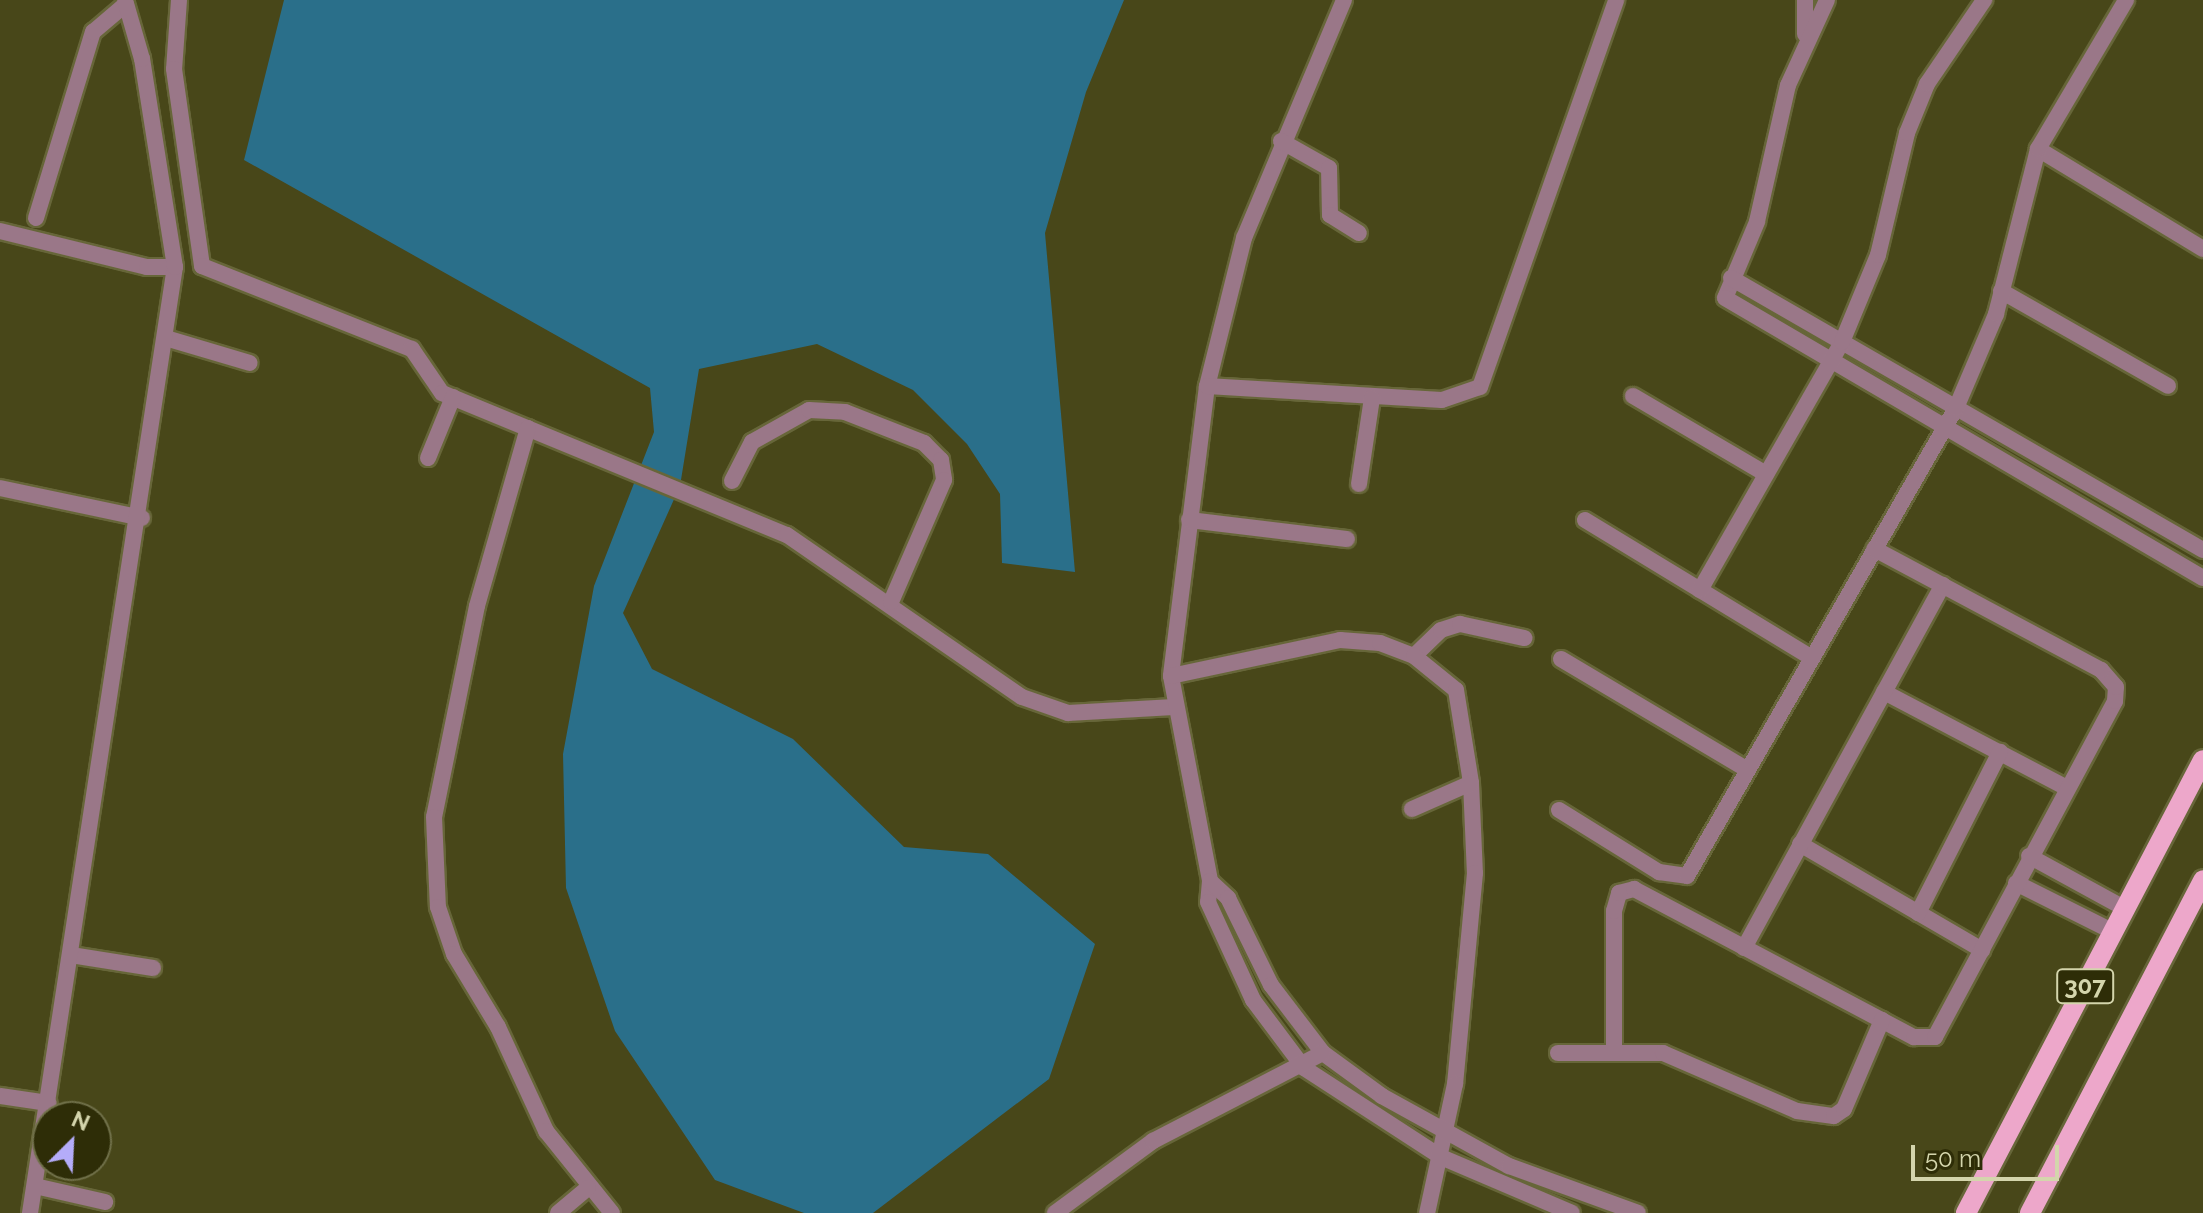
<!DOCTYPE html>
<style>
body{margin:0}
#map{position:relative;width:2203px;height:1213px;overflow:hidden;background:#484719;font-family:Raleway,sans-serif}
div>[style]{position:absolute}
.water>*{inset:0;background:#2a6f8a}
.roads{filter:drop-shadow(2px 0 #676639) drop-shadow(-2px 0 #676639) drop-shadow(0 2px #676639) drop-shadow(0 -2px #676639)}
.minor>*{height:16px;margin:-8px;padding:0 8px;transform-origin:8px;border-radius:8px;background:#9a7788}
.primary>*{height:20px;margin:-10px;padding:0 10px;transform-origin:10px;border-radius:10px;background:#eda7ca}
span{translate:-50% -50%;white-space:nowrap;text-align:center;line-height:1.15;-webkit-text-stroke:8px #2e2d07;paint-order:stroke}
.shield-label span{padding:2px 6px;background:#2e2d07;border:2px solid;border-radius:6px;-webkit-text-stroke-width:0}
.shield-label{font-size:24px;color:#d4d5ac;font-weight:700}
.north{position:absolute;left:32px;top:1101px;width:80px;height:80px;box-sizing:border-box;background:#2e2d07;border:2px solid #707049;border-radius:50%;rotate:24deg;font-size:22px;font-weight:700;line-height:32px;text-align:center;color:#d4d5ac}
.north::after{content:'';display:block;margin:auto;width:28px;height:36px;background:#b4acf9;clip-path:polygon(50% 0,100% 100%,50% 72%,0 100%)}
.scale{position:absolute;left:1911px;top:1145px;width:148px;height:36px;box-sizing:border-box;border:4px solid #d4d5ac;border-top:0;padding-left:10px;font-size:24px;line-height:28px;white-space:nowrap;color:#d4d5ac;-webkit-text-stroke:6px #2e2d07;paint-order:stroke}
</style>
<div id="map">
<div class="water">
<i style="clip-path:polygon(284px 0,1124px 0,1086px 92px,1045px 233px,1075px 572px,1002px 563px,1000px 494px,967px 444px,913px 390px,817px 344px,699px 369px,680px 486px,623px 613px,652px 669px,793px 739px,904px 847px,988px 854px,1095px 944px,1049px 1079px,873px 1213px,804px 1213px,715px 1180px,615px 1031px,566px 888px,563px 754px,594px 586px,654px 432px,650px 388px,244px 160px)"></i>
</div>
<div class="roads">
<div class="minor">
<i style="left:179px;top:0;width:69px;rotate:94.1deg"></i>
<i style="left:174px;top:69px;width:199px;rotate:81.9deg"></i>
<i style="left:202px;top:266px;width:226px;rotate:21.6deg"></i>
<i style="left:412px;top:349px;width:53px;rotate:55.7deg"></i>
<i style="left:442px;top:393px;width:373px;rotate:22.4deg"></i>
<i style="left:787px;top:535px;width:285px;rotate:34.6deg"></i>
<i style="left:1022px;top:697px;width:49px;rotate:19.2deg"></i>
<i style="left:1068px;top:713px;width:106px;rotate:-3.2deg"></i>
<i style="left:1344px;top:0;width:258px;rotate:112.8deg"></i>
<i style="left:1244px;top:238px;width:153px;rotate:104deg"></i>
<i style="left:1207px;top:386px;width:292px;rotate:97.1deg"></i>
<i style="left:1171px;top:676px;width:209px;rotate:79.2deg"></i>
<i style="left:1210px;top:881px;width:21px;rotate:95deg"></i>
<i style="left:1208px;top:902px;width:108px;rotate:65.3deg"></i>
<i style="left:1253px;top:1000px;width:85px;rotate:53.1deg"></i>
<i style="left:1304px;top:1068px;width:163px;rotate:33deg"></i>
<i style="left:1441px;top:1157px;width:142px;rotate:23.1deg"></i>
<i style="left:1805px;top:0;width:34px;rotate:90deg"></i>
<i style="left:1827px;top:0;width:94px;rotate:114.6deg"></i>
<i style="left:1788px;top:85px;width:140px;rotate:102.8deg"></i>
<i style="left:1757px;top:222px;width:82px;rotate:112.8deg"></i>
<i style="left:1725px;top:298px;width:554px;rotate:30.36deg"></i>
<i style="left:1281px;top:141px;width:55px;rotate:29.4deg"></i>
<i style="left:1329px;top:168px;width:47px;rotate:88.8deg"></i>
<i style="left:1330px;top:215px;width:34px;rotate:32deg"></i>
<i style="left:2038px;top:149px;width:193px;rotate:31.2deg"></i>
<i style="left:36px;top:218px;width:195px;rotate:-73deg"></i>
<i style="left:93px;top:32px;width:43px;rotate:-40.3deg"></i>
<i style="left:0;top:231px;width:151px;rotate:13.8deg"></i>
<i style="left:147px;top:267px;width:28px"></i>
<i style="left:1731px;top:278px;width:545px;rotate:29.95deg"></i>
<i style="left:2001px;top:291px;width:192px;rotate:29.6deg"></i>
<i style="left:169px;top:339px;width:84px;rotate:16.5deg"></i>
<i style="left:1207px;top:386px;width:235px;rotate:3.4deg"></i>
<i style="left:1442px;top:400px;width:40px;rotate:-18.9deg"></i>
<i style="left:1480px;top:387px;width:410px;rotate:-70.6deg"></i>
<i style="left:1633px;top:396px;width:154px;rotate:30.4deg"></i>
<i style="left:528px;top:428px;width:185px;rotate:106deg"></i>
<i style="left:477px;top:606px;width:215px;rotate:101.5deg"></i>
<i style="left:434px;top:817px;width:90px;rotate:87.5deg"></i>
<i style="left:438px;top:907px;width:50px;rotate:71.2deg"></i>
<i style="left:454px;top:954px;width:85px;rotate:58.9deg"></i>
<i style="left:498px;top:1027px;width:115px;rotate:65.2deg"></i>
<i style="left:546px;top:1131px;width:105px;rotate:51.2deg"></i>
<i style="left:428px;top:458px;width:66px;rotate:-67.7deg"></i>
<i style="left:732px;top:481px;width:44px;rotate:-62.9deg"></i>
<i style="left:752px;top:442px;width:65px;rotate:-29.3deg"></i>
<i style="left:809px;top:410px;width:36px;rotate:3deg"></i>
<i style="left:845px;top:412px;width:85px;rotate:21.4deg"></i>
<i style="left:924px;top:443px;width:24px;rotate:45deg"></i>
<i style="left:941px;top:460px;width:20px;rotate:81deg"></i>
<i style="left:944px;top:480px;width:133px;rotate:113.5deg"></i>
<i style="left:1359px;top:484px;width:87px;rotate:-81.4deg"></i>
<i style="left:0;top:488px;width:145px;rotate:11.9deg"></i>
<i style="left:1189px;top:520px;width:159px;rotate:6.9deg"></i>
<i style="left:1585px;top:520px;width:266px;rotate:31.3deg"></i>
<i style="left:1700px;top:590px;width:286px;rotate:-60.2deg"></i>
<i style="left:1842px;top:342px;width:94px;rotate:-67.5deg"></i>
<i style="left:1878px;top:255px;width:125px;rotate:-76.6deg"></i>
<i style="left:1907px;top:133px;width:53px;rotate:-67.8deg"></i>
<i style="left:1927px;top:84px;width:102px;rotate:-55.8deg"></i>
<i style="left:1414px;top:656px;width:37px;rotate:-44deg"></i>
<i style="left:1441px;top:630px;width:20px;rotate:-18deg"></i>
<i style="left:1460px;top:624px;width:66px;rotate:12.3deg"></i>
<i style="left:1561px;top:659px;width:217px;rotate:30.7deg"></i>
<i style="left:1171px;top:676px;width:173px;rotate:-12deg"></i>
<i style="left:1340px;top:640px;width:40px;rotate:4.3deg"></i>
<i style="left:1380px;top:643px;width:36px;rotate:21deg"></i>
<i style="left:1414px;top:656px;width:54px;rotate:39deg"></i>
<i style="left:1456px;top:690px;width:94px;rotate:80.8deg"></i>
<i style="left:1471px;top:783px;width:90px;rotate:87.5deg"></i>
<i style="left:1475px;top:873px;width:212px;rotate:95.4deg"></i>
<i style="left:1455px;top:1084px;width:132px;rotate:102.2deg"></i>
<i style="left:1884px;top:692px;width:207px;rotate:27.7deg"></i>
<i style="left:1412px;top:809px;width:64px;rotate:-23.8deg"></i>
<i style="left:1559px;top:810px;width:118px;rotate:31.8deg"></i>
<i style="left:1659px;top:872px;width:28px;rotate:8deg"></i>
<i style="left:1687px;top:876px;width:540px;rotate:-60.11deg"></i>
<i style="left:1956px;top:408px;width:102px;rotate:-66.9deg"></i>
<i style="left:1996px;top:314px;width:170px;rotate:-75.7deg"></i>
<i style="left:2038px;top:149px;width:173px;rotate:-59.4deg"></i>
<i style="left:1800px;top:844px;width:211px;rotate:30.2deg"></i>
<i style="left:2029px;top:856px;width:111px;rotate:28.7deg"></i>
<i style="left:1210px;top:881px;width:25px;rotate:43deg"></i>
<i style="left:1228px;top:898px;width:97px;rotate:63.7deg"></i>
<i style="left:1271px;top:985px;width:86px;rotate:52.6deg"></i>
<i style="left:1323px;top:1053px;width:73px;rotate:36.1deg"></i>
<i style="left:1382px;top:1096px;width:145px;rotate:28.9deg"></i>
<i style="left:1509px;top:1166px;width:137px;rotate:20deg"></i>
<i style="left:2016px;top:883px;width:110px;rotate:26.6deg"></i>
<i style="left:1918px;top:913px;width:181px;rotate:-63deg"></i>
<i style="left:1744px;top:948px;width:414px;rotate:-61.3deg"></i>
<i style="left:71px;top:955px;width:83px;rotate:9deg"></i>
<i style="left:1614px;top:1047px;width:136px;rotate:-90deg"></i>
<i style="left:1614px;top:911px;width:19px;rotate:-74deg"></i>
<i style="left:1619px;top:893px;width:16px;rotate:-15deg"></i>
<i style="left:1634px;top:889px;width:317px;rotate:27.9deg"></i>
<i style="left:1914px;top:1037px;width:21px"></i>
<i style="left:1935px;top:1037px;width:381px;rotate:-61.8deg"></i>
<i style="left:2115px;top:701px;width:14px;rotate:-86deg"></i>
<i style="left:2116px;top:687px;width:23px;rotate:-131deg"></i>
<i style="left:2101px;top:670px;width:257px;rotate:-151.9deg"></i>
<i style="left:1558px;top:1053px;width:105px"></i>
<i style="left:1663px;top:1053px;width:146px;rotate:23.4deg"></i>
<i style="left:1797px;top:1111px;width:37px;rotate:8deg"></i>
<i style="left:1834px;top:1116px;width:12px;rotate:-35deg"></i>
<i style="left:1844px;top:1109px;width:97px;rotate:-66.9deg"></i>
<i style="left:0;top:1096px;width:49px;rotate:8.3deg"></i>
<i style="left:35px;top:1186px;width:72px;rotate:12.9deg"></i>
<i style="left:30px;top:1213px;width:957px;rotate:-81.29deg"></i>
<i style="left:175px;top:267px;width:211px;rotate:-99deg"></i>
<i style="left:142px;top:59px;width:61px;rotate:-106.1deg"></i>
<i style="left:558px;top:1213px;width:39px;rotate:-40deg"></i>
<i style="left:1055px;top:1213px;width:122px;rotate:-36.3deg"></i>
<i style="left:1153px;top:1141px;width:191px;rotate:-27.4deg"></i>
</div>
<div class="primary">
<i style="left:1966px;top:1213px;width:511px;rotate:-62.38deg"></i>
<i style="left:2030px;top:1213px;width:375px;rotate:-62.5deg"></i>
</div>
</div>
<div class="shield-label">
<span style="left:2085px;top:986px">307</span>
</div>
<div class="north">N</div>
<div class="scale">50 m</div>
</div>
